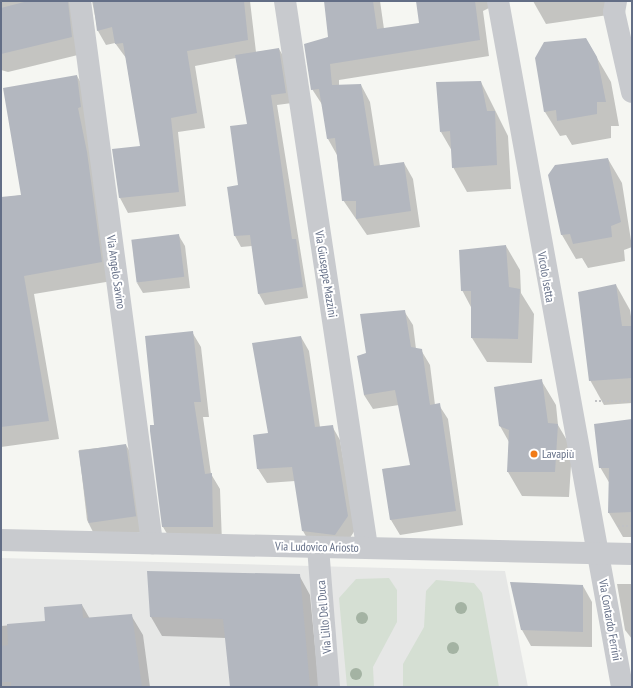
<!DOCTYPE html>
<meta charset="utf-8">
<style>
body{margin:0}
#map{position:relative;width:633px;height:688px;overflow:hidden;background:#f5f6f2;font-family:"PT Sans Narrow",sans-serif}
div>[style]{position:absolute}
.built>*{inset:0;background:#e6e7e6}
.green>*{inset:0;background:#d5dfd3}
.shadow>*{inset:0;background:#0003}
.building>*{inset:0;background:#b3b7bf;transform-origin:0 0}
.path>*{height:2.5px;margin-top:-1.25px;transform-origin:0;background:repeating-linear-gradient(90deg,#c1c2c4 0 2px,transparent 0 4px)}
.street>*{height:22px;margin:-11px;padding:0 11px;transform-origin:11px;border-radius:11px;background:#c8cace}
.trees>*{width:12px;height:12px;margin:-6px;border-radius:50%;background:#a4b3a3}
.dots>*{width:11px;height:11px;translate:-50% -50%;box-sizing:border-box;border:2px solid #fff;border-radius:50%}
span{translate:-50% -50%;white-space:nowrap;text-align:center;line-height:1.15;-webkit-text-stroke:4px #fff;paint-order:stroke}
.street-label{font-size:12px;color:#636e86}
.poi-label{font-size:12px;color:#636e86}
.left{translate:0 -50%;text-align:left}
.frame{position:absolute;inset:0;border:2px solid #636e86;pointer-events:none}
</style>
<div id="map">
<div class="built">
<i style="clip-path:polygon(1px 558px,505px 571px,528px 687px,1px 687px)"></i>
</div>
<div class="green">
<i style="clip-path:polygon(389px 578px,397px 590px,397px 622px,373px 667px,374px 687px,347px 687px,339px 598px,356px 579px)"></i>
<i style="clip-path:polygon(436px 580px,474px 583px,482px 593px,499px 687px,403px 687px,403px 664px,424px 627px,426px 591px)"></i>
</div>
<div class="shadow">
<i style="clip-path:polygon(1px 1px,78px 1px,82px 54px,8px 72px,1px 70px)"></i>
<i style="clip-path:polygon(92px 1px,250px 1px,256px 52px,279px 49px,285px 59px,292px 103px,277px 105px,308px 298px,265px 305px,259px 294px,252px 246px,241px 247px,235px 236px,248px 125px,236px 58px,195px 66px,205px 128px,178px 132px,186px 206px,128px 213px,120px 198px,113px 150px,141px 147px,126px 58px,115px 43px,106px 45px,98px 31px)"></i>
<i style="clip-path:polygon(325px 1px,380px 1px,384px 29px,420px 24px,417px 1px,489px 1px,491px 7px,483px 11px,489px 56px,339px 80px,339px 86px,361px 85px,370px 102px,380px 166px,404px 163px,413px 179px,420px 227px,367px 235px,343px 200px,337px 155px,328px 139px,323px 106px,312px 89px,330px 38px)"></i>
<i style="clip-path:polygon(533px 1px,619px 1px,622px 13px,546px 24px)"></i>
<i style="clip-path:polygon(586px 39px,611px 82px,619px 126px,611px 126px,611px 138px,572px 145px,566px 135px,560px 136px,545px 112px,536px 58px)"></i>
<i style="clip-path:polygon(77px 76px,88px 95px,112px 281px,34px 294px,59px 439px,1px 447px,1px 198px,22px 195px)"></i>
<i style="clip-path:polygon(481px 82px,508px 136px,511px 189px,467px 192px,453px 167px,452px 151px,441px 132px)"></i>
<i style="clip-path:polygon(608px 159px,622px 183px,632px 247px,624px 250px,625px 261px,588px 268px,582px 258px,576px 259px,562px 235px,549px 175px)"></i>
<i style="clip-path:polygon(179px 236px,185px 246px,190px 288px,143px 293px,137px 283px)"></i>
<i style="clip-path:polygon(506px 246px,520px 270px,521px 293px,534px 314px,532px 363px,487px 362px,472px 338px,472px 309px,462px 290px)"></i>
<i style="clip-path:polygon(616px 285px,630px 310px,632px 323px,632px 403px,604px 405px,590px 380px)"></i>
<i style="clip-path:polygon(404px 311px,413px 325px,416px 349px,421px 350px,430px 365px,435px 405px,439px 405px,448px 419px,463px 525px,400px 535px,391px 520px,383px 469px,411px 466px,399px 405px,373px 409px,364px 395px,367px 354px)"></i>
<i style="clip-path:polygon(192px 332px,201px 347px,209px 417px,203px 417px,211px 474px,220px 489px,222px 542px,172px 542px,163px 527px,155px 426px)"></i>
<i style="clip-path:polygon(301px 337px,309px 351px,320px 427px,332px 426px,340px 440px,355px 530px,343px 549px,311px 545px,303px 531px,295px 481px,267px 483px,258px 469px,254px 436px,269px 434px)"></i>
<i style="clip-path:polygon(541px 380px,556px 405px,558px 425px,572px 449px,569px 497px,522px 496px,508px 472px,509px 442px,500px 426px)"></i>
<i style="clip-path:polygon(632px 420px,632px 537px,623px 537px,609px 513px,610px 484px,600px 467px)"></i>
<i style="clip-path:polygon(126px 445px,135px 460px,144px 532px,95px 536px,87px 520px,79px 450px)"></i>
<i style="clip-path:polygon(299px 575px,310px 595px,319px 687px,231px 687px,226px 638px,162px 636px,151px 617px)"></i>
<i style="clip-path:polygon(512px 584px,583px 586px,592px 602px,592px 647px,531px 646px,522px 630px)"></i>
<i style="clip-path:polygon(617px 584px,632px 584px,632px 639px,625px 630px)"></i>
<i style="clip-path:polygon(82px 605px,90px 619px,131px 615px,143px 635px,150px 687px,1px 687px,1px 626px,46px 622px)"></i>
</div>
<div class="building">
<i style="clip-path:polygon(28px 1px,68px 1px,72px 37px,1px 54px,1px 8px)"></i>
<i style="clip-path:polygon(93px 1px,244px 1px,248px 40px,187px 51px,197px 113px,171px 118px,179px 192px,119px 198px,112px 149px,140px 146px,123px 43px,115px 44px,112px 27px,97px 31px)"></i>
<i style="clip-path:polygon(324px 1px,373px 1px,377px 29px,419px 23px,416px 1px,475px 1px,480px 40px,330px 64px,332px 85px,361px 84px,374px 166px,404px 162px,411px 211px,356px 219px,356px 201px,342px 201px,335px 138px,327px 139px,319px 89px,311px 90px,304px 44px,328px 37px)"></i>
<i style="clip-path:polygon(586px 38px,597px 57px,606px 102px,597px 102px,597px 114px,557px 121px,556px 110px,544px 112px,535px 58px,544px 42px)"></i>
<i style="clip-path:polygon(279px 48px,286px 93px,271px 95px,292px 239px,296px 239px,303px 287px,258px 294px,250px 235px,234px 236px,227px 187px,238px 185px,230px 126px,247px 124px,235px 55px)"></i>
<i style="clip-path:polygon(77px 75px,81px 107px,78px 108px,87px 152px,102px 262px,24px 276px,49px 421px,1px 427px,1px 197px,21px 195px,3px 88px)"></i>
<i style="clip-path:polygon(481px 81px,487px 111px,495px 111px,497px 165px,452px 168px,450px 131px,440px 132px,436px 82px)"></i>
<i style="clip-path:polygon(608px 158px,621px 222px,611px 226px,612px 237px,573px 244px,570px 234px,561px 235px,548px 175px,555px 165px)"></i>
<i style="left:179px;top:234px;width:43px;height:48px;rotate:83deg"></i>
<i style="clip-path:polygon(506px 245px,509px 287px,520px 289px,518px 339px,471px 338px,471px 291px,461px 291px,459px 250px)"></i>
<i style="clip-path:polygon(616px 284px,622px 326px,631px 326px,632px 378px,589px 381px,578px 292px)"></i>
<i style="clip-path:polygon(405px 310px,411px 347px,422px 349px,430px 405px,440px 403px,456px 511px,390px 520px,382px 469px,410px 465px,395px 390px,364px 395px,357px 356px,366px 353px,360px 314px)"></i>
<i style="clip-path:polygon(193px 331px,201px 402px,194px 402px,205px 474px,212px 473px,213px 527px,162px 527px,150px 431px,150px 425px,154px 425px,145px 336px)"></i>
<i style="clip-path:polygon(301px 336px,315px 427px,333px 425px,348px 516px,335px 535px,302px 531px,292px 467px,257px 469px,253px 435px,268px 433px,252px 343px)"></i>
<i style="clip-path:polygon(542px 379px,548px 423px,558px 424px,555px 472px,507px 472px,509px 430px,499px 426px,494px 387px)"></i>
<i style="clip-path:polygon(632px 419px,632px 512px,608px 513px,609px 468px,599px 468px,594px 424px)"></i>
<i style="left:126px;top:444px;width:73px;height:48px;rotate:82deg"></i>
<i style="clip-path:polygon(147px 571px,300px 574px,310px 687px,230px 687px,223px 619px,150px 617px)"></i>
<i style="clip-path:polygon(510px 582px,583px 585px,583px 632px,521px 630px)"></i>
<i style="clip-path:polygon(82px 604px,83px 618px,132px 614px,142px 687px,11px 687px,11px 682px,1px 682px,1px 646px,8px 645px,7px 624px,45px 621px,44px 607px)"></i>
</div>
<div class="path">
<i style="left:595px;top:401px;width:37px"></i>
<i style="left:618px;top:526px;width:14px"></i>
</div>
<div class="street">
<i style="left:80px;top:1px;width:547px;rotate:82.43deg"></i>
<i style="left:285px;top:1px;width:552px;rotate:81.46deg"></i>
<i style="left:498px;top:1px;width:697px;rotate:79.75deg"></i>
<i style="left:616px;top:1px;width:11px;rotate:100deg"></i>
<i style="left:614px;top:12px;width:82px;rotate:77.3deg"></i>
<i style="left:1px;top:540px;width:631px;rotate:1.27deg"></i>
<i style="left:318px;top:547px;width:140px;rotate:85.5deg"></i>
</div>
<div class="trees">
<i style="left:461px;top:608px"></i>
<i style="left:362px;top:618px"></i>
<i style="left:453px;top:648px"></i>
<i style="left:356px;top:674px"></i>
</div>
<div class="dots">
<i style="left:534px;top:454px;background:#f17b17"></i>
</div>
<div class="street-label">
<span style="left:116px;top:272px;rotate:82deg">Via Angelo Savino</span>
<span style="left:326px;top:274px;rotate:81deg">Via Giuseppe Mazzini</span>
<span style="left:546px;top:277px;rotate:80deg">Vicolo Isetta</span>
<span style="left:317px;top:547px;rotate:1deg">Via Ludovico Ariosto</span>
<span style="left:324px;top:617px;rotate:-95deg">Via Lillo Del Duca</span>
<span style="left:610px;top:620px;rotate:80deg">Via Contardo Ferrini</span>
</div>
<div class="poi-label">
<span class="left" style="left:542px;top:454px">Lavapiù</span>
</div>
<div class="frame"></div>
</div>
